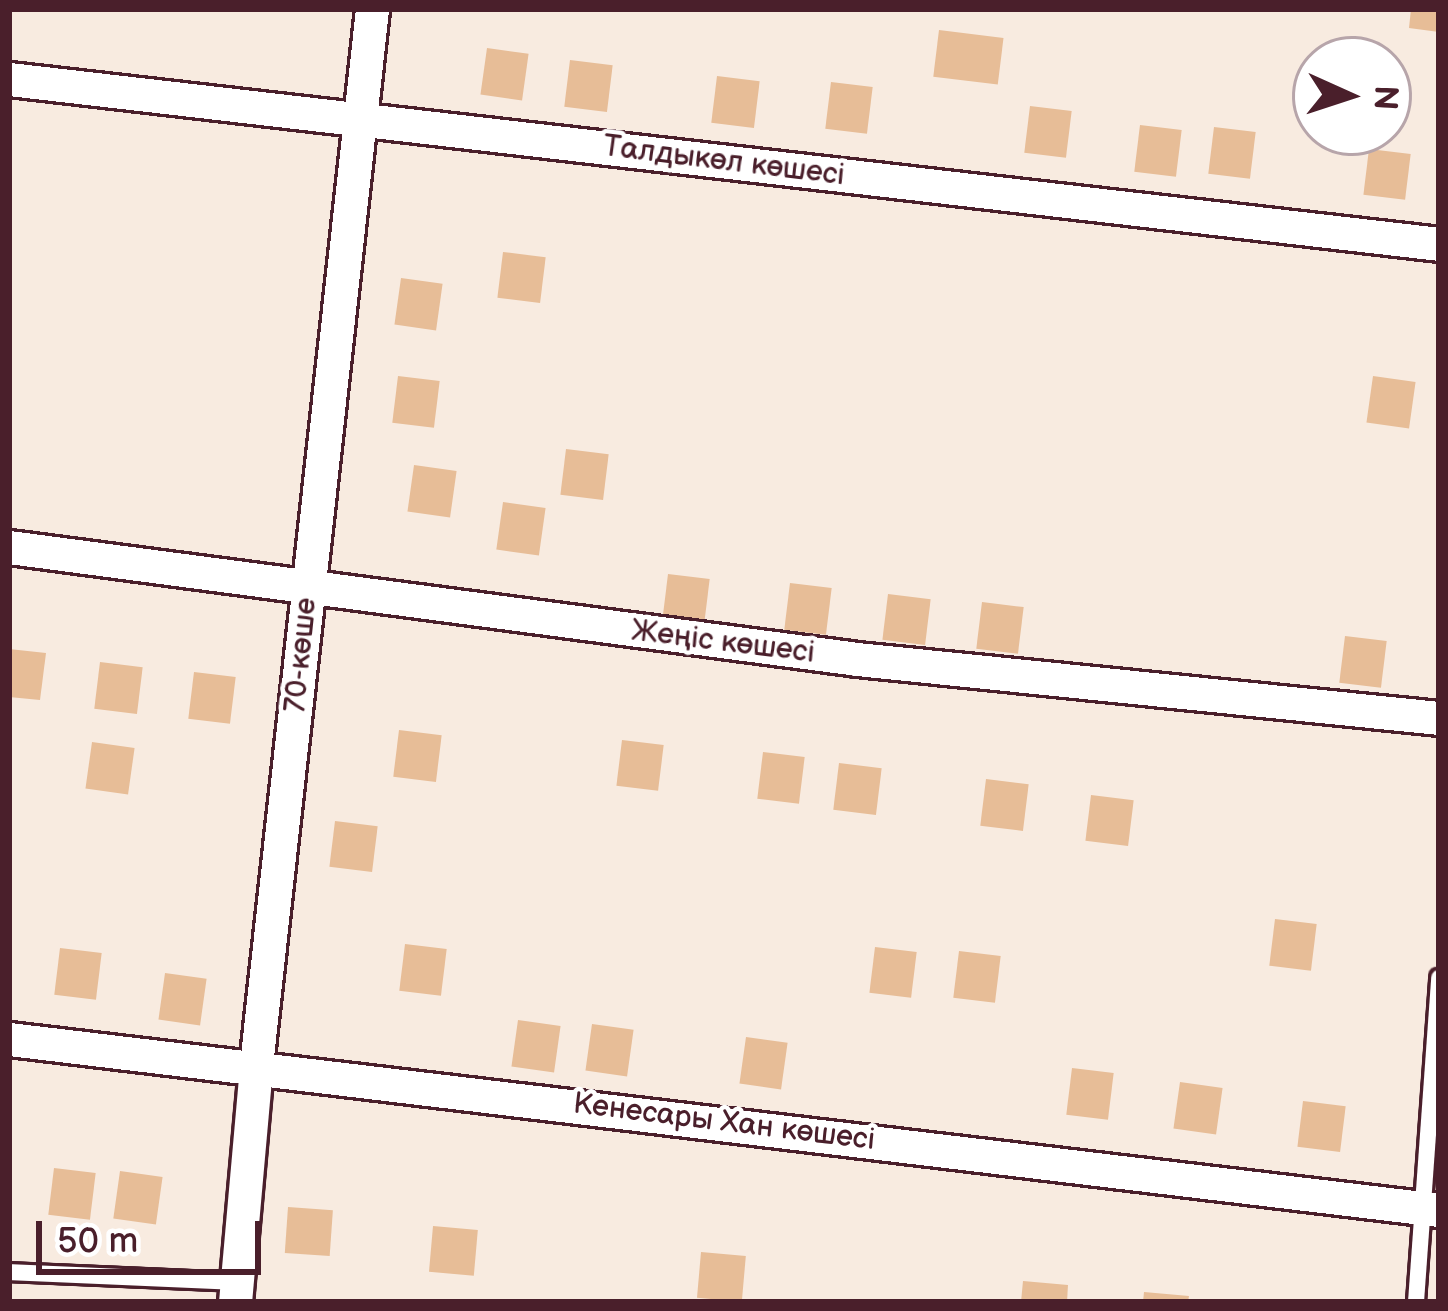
<!DOCTYPE html>
<meta charset="utf-8">
<style>
body{margin:0}
#map{position:relative;width:1448px;height:1311px;overflow:hidden;background:#f8ebe0;font-family:"Balsamiq Sans",sans-serif}
div>[style]{position:absolute}
.building>*{inset:0;background:#e7bd97;transform-origin:0 0}
.roads{filter:drop-shadow(3px 0 #4a1f2b) drop-shadow(-3px 0 #4a1f2b) drop-shadow(0 3px #4a1f2b) drop-shadow(0 -3px #4a1f2b)}
.lane>*{height:16px;margin:-8px;padding:0 8px;transform-origin:8px;border-radius:8px;background:#fff}
.street>*{height:33px;margin:-16.5px;padding:0 16.5px;transform-origin:16.5px;border-radius:16.5px;background:#fff}
span{translate:-50% -50%;white-space:nowrap;text-align:center;line-height:1.15;-webkit-text-stroke:9px #fff;paint-order:stroke}
.street-label{font-size:30px;color:#4a1f2b}
.frame{position:absolute;inset:0;border:12px solid #4a1f2b;pointer-events:none}
.north{position:absolute;left:1292px;top:36px;width:120px;height:120px;box-sizing:border-box;background:#fff;border:3px solid #b7a5aa;border-radius:50%;rotate:93deg;font-size:33px;font-weight:700;line-height:48px;text-align:center;color:#4a1f2b}
.north::after{content:'';display:block;margin:auto;width:42px;height:54px;background:#4a1f2b;clip-path:polygon(50% 0,100% 100%,50% 72%,0 100%)}
.scale{position:absolute;left:36px;top:1221px;width:225px;height:54px;box-sizing:border-box;border:6px solid #4a1f2b;border-top:0;padding-left:15px;font-size:36px;line-height:42px;white-space:nowrap;color:#4a1f2b;-webkit-text-stroke:9px #fff;paint-order:stroke}
</style>
<div id="map">
<div class="building">
<i style="clip-path:polygon(1411px 9px,1439px 9px,1439px 32px,1409px 28px)"></i>
<i style="left:939px;top:30px;width:65px;height:47px;rotate:7deg"></i>
<i style="left:487px;top:48px;width:42px;height:47px;rotate:8deg"></i>
<i style="left:570px;top:60px;width:43px;height:47px;rotate:7deg"></i>
<i style="left:717px;top:76px;width:43px;height:47px;rotate:7deg"></i>
<i style="left:831px;top:82px;width:42px;height:47px;rotate:7deg"></i>
<i style="left:1030px;top:106px;width:42px;height:47px;rotate:7deg"></i>
<i style="left:1140px;top:125px;width:42px;height:47px;rotate:7deg"></i>
<i style="left:1214px;top:127px;width:42px;height:47px;rotate:7deg"></i>
<i style="left:1369px;top:149px;width:42px;height:46px;rotate:7deg"></i>
<i style="left:503px;top:252px;width:43px;height:46px;rotate:7deg"></i>
<i style="left:401px;top:278px;width:42px;height:47px;rotate:8deg"></i>
<i style="left:398px;top:376px;width:42px;height:47px;rotate:7deg"></i>
<i style="left:1373px;top:376px;width:43px;height:47px;rotate:8deg"></i>
<i style="left:566px;top:449px;width:43px;height:46px;rotate:7deg"></i>
<i style="left:414px;top:465px;width:43px;height:47px;rotate:8deg"></i>
<i style="left:503px;top:502px;width:43px;height:48px;rotate:8deg"></i>
<i style="left:668px;top:574px;width:42px;height:46px;rotate:7deg"></i>
<i style="left:790px;top:583px;width:42px;height:47px;rotate:7deg"></i>
<i style="left:888px;top:594px;width:43px;height:46px;rotate:7deg"></i>
<i style="left:982px;top:602px;width:42px;height:47px;rotate:7deg"></i>
<i style="left:1345px;top:636px;width:42px;height:47px;rotate:7deg"></i>
<i style="clip-path:polygon(9px 649px,46px 653px,40px 700px,9px 697px)"></i>
<i style="left:100px;top:662px;width:43px;height:47px;rotate:7deg"></i>
<i style="left:194px;top:672px;width:42px;height:47px;rotate:7deg"></i>
<i style="left:399px;top:730px;width:43px;height:47px;rotate:7deg"></i>
<i style="left:622px;top:740px;width:42px;height:46px;rotate:7deg"></i>
<i style="left:92px;top:742px;width:43px;height:47px;rotate:8deg"></i>
<i style="left:763px;top:752px;width:42px;height:47px;rotate:7deg"></i>
<i style="left:839px;top:763px;width:43px;height:47px;rotate:7deg"></i>
<i style="left:986px;top:779px;width:43px;height:47px;rotate:7deg"></i>
<i style="left:1091px;top:795px;width:43px;height:46px;rotate:7deg"></i>
<i style="left:335px;top:821px;width:43px;height:46px;rotate:7deg"></i>
<i style="left:1275px;top:919px;width:42px;height:47px;rotate:7deg"></i>
<i style="left:405px;top:944px;width:42px;height:47px;rotate:7deg"></i>
<i style="left:875px;top:947px;width:42px;height:46px;rotate:7deg"></i>
<i style="left:60px;top:948px;width:42px;height:47px;rotate:7deg"></i>
<i style="left:959px;top:951px;width:42px;height:47px;rotate:7deg"></i>
<i style="left:165px;top:973px;width:42px;height:47px;rotate:8deg"></i>
<i style="left:518px;top:1020px;width:43px;height:47px;rotate:8deg"></i>
<i style="left:592px;top:1024px;width:42px;height:47px;rotate:8deg"></i>
<i style="left:746px;top:1037px;width:42px;height:47px;rotate:8deg"></i>
<i style="left:1072px;top:1068px;width:42px;height:47px;rotate:7deg"></i>
<i style="left:1180px;top:1082px;width:43px;height:47px;rotate:8deg"></i>
<i style="left:1303px;top:1101px;width:43px;height:46px;rotate:7deg"></i>
<i style="left:54px;top:1168px;width:42px;height:47px;rotate:7deg"></i>
<i style="left:120px;top:1171px;width:43px;height:48px;rotate:8deg"></i>
<i style="left:288px;top:1207px;width:45px;height:46px;rotate:4deg"></i>
<i style="left:433px;top:1226px;width:45px;height:46px;rotate:5deg"></i>
<i style="left:701px;top:1252px;width:45px;height:46px;rotate:5deg"></i>
<i style="clip-path:polygon(1023px 1281px,1068px 1285px,1067px 1302px,1021px 1302px)"></i>
<i style="clip-path:polygon(1144px 1292px,1189px 1296px,1188px 1302px,1143px 1302px)"></i>
</div>
<div class="roads">
<div class="lane">
<i style="left:9px;top:1272px;width:227px;rotate:2.5deg"></i>
<i style="left:1416px;top:1302px;width:325px;rotate:-85.9deg"></i>
</div>
<div class="street">
<i style="left:9px;top:79px;width:1439px;rotate:6.58deg"></i>
<i style="left:9px;top:547px;width:855px;rotate:7.52deg"></i>
<i style="left:857px;top:659px;width:585px;rotate:5.79deg"></i>
<i style="left:9px;top:1039px;width:1440px;rotate:6.82deg"></i>
<i style="left:235px;top:1302px;width:238px;rotate:-84.9deg"></i>
<i style="left:256px;top:1065px;width:1062px;rotate:-83.73deg"></i>
</div>
</div>
<div class="street-label">
<span style="left:724px;top:161px;rotate:7deg">Талдыкөл көшесі</span>
<span style="left:723px;top:642px;rotate:7deg">Жеңіс көшесі</span>
<span style="left:301px;top:655px;rotate:-84deg">70-көше</span>
<span style="left:724px;top:1122px;rotate:7deg">Кенесары Хан көшесі</span>
</div>
<div class="frame"></div>
<div class="north">N</div>
<div class="scale">50 m</div>
</div>
